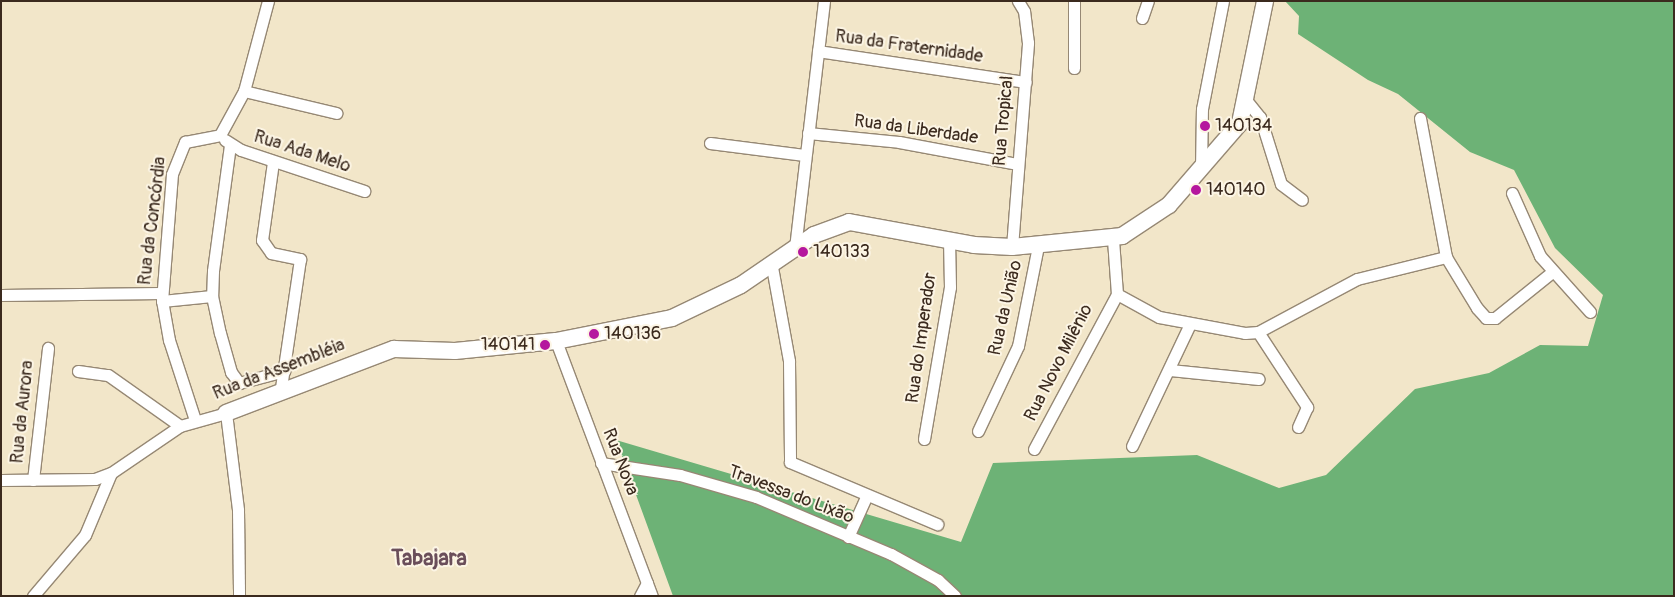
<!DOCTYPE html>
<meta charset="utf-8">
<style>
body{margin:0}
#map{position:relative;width:1675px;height:597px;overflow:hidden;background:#f2e6c9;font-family:Pangolin,sans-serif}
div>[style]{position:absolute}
.forest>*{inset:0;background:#6db276}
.roads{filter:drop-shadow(1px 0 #968874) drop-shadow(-1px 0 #968874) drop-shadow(0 1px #968874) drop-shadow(0 -1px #968874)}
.street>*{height:11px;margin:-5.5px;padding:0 5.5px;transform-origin:5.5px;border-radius:5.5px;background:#fff}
.secondary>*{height:16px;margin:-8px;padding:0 8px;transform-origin:8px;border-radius:8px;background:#fff}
.dots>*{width:14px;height:14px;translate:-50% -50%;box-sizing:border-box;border:2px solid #fcf5e5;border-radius:50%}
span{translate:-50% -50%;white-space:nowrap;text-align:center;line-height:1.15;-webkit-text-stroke:4px #fcf5e5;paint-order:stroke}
.street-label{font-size:18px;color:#3b2a1e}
.poi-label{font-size:18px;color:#3b2a1e}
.left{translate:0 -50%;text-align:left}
.right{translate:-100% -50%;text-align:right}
.district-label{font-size:22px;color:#6a4e5a;font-weight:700}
.frame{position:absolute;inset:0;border:2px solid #3b2a1e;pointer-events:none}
</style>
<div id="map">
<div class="forest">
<i style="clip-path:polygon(1285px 1px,1674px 1px,1674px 596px,673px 596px,616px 440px,961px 542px,993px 463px,1197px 455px,1279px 488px,1326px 475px,1415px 389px,1489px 373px,1540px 345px,1588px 346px,1603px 295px,1555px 248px,1514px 170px,1470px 152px,1398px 94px,1368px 80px,1298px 34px,1299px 16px)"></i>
</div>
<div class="roads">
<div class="street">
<i style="left:1074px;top:1px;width:67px;rotate:90deg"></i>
<i style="left:1142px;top:18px;width:18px;rotate:-71deg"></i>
<i style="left:818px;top:51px;width:210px;rotate:8.5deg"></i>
<i style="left:244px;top:91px;width:95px;rotate:13.4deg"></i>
<i style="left:1246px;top:100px;width:22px;rotate:51deg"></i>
<i style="left:1260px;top:117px;width:70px;rotate:72.6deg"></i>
<i style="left:1281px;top:184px;width:26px;rotate:37deg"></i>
<i style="left:1420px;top:118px;width:141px;rotate:79.4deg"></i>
<i style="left:1446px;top:257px;width:60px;rotate:58.7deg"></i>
<i style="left:1477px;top:308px;width:13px;rotate:48deg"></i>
<i style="left:1486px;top:318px;width:9px"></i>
<i style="left:1495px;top:318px;width:73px;rotate:-38.9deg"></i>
<i style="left:808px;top:133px;width:91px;rotate:5.6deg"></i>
<i style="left:899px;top:142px;width:121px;rotate:10.5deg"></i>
<i style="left:225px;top:140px;width:19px;rotate:32deg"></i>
<i style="left:241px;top:150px;width:130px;rotate:18.4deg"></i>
<i style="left:710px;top:143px;width:95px;rotate:7.3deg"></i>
<i style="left:230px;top:145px;width:127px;rotate:97.7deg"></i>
<i style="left:213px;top:271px;width:25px;rotate:92deg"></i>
<i style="left:212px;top:296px;width:38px;rotate:78deg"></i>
<i style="left:220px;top:333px;width:41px;rotate:74.2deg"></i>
<i style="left:231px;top:372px;width:14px;rotate:54deg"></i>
<i style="left:239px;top:383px;width:47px;rotate:-14.9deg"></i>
<i style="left:273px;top:162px;width:79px;rotate:98deg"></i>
<i style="left:262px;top:240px;width:16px;rotate:55deg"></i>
<i style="left:271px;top:253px;width:30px;rotate:12deg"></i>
<i style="left:300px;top:259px;width:136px;rotate:98.4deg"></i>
<i style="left:1201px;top:170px;width:61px;rotate:-89.1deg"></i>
<i style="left:1202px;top:109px;width:110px;rotate:-79deg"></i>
<i style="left:1512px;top:193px;width:69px;rotate:66deg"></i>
<i style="left:1540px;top:256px;width:75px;rotate:48.2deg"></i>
<i style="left:1012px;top:247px;width:205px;rotate:-85.5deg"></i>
<i style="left:1028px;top:43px;width:32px;rotate:-97deg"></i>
<i style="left:1024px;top:11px;width:12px;rotate:-121deg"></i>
<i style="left:795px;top:248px;width:249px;rotate:-83.3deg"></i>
<i style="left:772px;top:267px;width:96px;rotate:79.7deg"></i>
<i style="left:789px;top:361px;width:101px;rotate:89.4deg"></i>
<i style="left:790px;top:462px;width:160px;rotate:22.9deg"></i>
<i style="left:1117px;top:294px;width:48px;rotate:28.7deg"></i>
<i style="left:1159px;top:317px;width:87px;rotate:10.5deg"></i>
<i style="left:1245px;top:333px;width:13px;rotate:-4deg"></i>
<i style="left:1258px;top:332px;width:112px;rotate:-28.2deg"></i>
<i style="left:1357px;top:279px;width:92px;rotate:-13.9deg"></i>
<i style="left:1px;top:295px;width:160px;rotate:-0.7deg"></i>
<i style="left:162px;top:301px;width:50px;rotate:-5.7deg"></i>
<i style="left:1258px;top:332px;width:90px;rotate:56.8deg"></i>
<i style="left:1307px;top:407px;width:22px;rotate:114deg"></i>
<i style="left:556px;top:341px;width:272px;rotate:69.4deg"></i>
<i style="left:1170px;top:370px;width:89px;rotate:5.8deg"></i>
<i style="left:78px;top:371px;width:30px;rotate:8deg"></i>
<i style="left:108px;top:375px;width:88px;rotate:35.3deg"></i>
<i style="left:195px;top:420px;width:84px;rotate:-108deg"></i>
<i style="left:169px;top:340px;width:40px;rotate:-100deg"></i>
<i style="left:162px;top:301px;width:127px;rotate:-85.5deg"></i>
<i style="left:172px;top:174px;width:35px;rotate:-68deg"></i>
<i style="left:185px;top:142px;width:36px;rotate:-11deg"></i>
<i style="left:220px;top:135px;width:50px;rotate:-61.4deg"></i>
<i style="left:244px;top:91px;width:93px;rotate:-75.1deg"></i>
<i style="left:978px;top:431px;width:94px;rotate:-64.8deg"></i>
<i style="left:1018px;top:346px;width:102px;rotate:-78.7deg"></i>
<i style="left:924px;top:439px;width:154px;rotate:-80.3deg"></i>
<i style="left:950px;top:287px;width:46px;rotate:-91.2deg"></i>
<i style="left:1132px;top:446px;width:133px;rotate:-64.6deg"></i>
<i style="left:1034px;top:449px;width:176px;rotate:-61.8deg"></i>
<i style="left:1117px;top:294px;width:55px;rotate:-94.2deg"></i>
<i style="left:601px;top:463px;width:80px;rotate:8.6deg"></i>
<i style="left:680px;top:475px;width:79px;rotate:16.1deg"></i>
<i style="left:756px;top:497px;width:147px;rotate:22.9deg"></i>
<i style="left:891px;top:554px;width:54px;rotate:29deg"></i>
<i style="left:938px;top:580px;width:23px;rotate:43deg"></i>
<i style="left:1px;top:480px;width:94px;rotate:-0.6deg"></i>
<i style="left:95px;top:479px;width:17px;rotate:-21deg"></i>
<i style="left:111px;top:473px;width:83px;rotate:-34.3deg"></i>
<i style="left:180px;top:426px;width:48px;rotate:-15.8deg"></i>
<i style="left:226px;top:413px;width:98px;rotate:82.9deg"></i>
<i style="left:238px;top:510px;width:86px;rotate:89.3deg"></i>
<i style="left:33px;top:480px;width:133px;rotate:-83.5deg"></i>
<i style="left:848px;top:537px;width:46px;rotate:-65.7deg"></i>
<i style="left:33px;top:596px;width:80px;rotate:-49.6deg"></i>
<i style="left:85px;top:535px;width:67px;rotate:-67.2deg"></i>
<i style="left:640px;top:596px;width:15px;rotate:-62deg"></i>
</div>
<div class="secondary">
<i style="left:226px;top:413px;width:180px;rotate:-20.9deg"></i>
<i style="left:394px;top:349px;width:61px;rotate:1.9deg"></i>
<i style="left:455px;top:351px;width:101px;rotate:-5.7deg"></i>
<i style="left:556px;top:341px;width:118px;rotate:-11.2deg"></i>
<i style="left:672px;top:318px;width:76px;rotate:-25.6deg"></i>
<i style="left:741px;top:285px;width:88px;rotate:-34.4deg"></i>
<i style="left:814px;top:235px;width:37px;rotate:-20deg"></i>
<i style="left:849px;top:222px;width:127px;rotate:10.4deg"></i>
<i style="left:974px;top:245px;width:38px;rotate:3deg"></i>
<i style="left:1012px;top:247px;width:111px;rotate:-5.7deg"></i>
<i style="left:1122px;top:236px;width:56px;rotate:-33.4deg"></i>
<i style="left:1169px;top:205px;width:108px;rotate:-49.1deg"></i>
<i style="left:1240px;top:123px;width:125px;rotate:-78.4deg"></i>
</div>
</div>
<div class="dots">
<i style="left:1205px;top:126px;background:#b5179e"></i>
<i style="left:1196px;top:190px;background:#b5179e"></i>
<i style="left:803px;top:252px;background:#b5179e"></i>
<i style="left:594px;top:334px;background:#b5179e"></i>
<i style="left:545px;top:345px;background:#b5179e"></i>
</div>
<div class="street-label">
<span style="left:909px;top:47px;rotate:8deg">Rua da Fraternidade</span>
<span style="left:1004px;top:121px;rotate:-85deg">Rua Tropical</span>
<span style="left:916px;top:130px;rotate:8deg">Rua da Liberdade</span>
<span style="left:302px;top:152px;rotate:18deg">Rua Ada Melo</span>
<span style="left:153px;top:221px;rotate:-83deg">Rua da Concórdia</span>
<span style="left:1006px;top:308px;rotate:-77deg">Rua da União</span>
<span style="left:922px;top:338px;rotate:-82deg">Rua do Imperador</span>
<span style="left:1059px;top:363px;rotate:-63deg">Rua Novo Milênio</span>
<span style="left:279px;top:370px;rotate:-21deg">Rua da Assembléia</span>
<span style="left:23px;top:412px;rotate:-84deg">Rua da Aurora</span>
<span style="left:620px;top:462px;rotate:69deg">Rua Nova</span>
<span style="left:791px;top:495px;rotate:21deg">Travessa do Lixão</span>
</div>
<div class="poi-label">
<span class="left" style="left:1215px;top:126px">140134</span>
<span class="left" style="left:1206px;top:190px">140140</span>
<span class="left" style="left:813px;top:252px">140133</span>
<span class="left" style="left:604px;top:334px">140136</span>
<span class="right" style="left:535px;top:345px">140141</span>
</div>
<div class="district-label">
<span style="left:429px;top:559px">Tabajara</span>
</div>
<div class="frame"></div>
</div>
